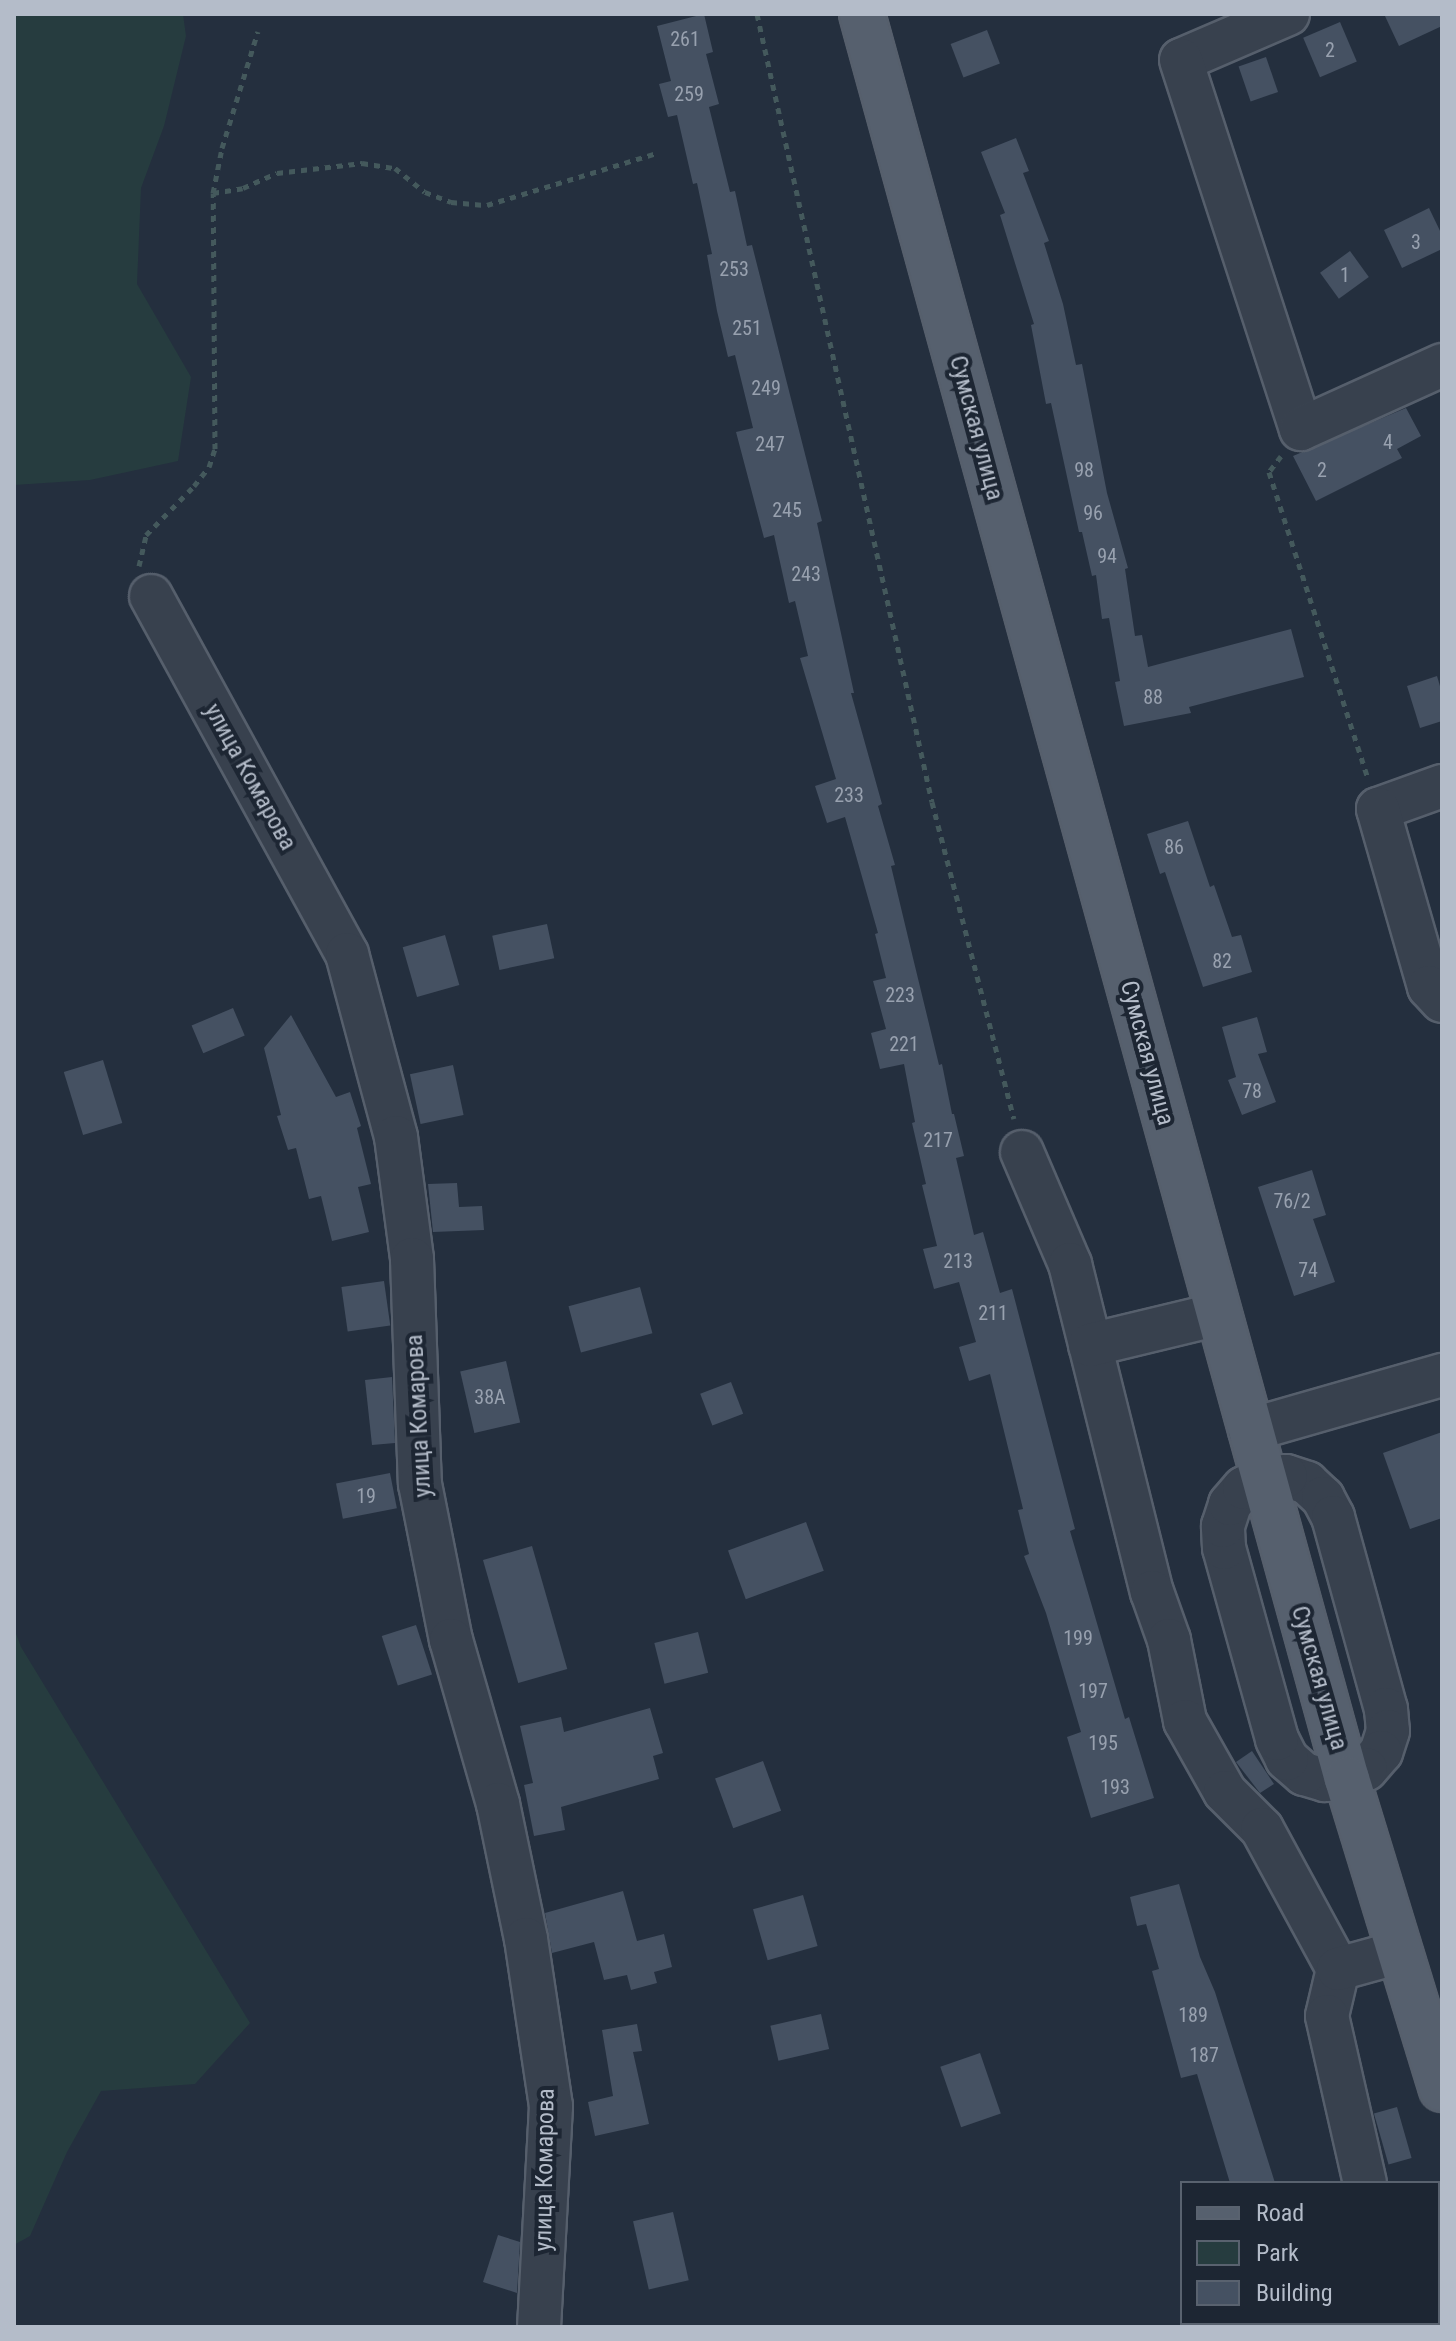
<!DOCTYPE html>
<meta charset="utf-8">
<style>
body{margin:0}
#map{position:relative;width:1456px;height:2341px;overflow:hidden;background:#242f3e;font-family:"Roboto Condensed",sans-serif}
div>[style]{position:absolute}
.green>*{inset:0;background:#263c3f}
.building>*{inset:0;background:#455162;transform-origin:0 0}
.path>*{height:5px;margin-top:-2.5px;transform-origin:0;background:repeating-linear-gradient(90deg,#44595c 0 6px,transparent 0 12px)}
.roads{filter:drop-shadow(2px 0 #565f6c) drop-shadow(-2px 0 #565f6c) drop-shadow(0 2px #565f6c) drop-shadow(0 -2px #565f6c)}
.minor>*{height:42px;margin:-21px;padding:0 21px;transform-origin:21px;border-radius:21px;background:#38414e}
.major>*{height:44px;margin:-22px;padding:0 22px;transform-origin:22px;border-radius:22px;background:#56606e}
span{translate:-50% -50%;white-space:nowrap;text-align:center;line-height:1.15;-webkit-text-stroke:8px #1d2633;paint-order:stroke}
.number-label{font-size:20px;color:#98a1af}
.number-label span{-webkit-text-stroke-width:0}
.street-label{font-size:24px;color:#b4bcc9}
.frame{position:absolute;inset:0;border:16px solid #b4bcc9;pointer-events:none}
.legend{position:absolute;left:1180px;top:2181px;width:260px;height:144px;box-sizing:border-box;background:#1d2633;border:2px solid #59626f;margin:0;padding:10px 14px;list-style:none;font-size:24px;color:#b4bcc9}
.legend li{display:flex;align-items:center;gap:16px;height:40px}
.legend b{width:40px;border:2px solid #59626f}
</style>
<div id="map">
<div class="green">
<i style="clip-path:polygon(14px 14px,183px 14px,186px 36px,164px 126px,141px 188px,137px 284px,191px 377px,178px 461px,90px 480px,14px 485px)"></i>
<i style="clip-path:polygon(14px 1628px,21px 1647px,250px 2023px,195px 2084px,101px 2091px,67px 2152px,30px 2236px,14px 2245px)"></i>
</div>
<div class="building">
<i style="clip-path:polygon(704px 14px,713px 52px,706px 54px,719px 104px,709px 107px,730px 192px,735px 191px,747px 246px,752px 245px,822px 521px,817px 523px,854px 693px,851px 693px,882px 804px,878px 806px,895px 865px,891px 866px,913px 958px,939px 1065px,942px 1064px,952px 1114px,954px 1114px,964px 1156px,956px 1158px,974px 1235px,983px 1232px,1000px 1293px,1012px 1289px,1075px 1529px,1070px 1531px,1125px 1719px,1129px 1717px,1154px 1798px,1091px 1818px,1067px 1737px,1081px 1732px,1046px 1613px,1024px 1556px,1029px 1554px,1018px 1510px,1023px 1509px,990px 1374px,969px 1381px,959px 1347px,976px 1342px,959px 1282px,934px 1289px,923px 1249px,937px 1246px,922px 1185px,926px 1184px,912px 1123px,915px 1122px,904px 1064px,880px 1069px,871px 1033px,886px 1029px,873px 981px,886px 978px,875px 934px,878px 933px,845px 817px,827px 823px,815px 786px,836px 779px,800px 658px,808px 656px,795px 601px,789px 603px,774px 535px,764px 538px,736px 432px,753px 428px,735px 355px,728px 357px,717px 311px,707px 255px,712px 254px,697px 183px,693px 184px,677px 115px,668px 117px,659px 84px,671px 81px,657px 26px)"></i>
<i style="clip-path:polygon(1384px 14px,1442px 14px,1442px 26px,1399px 46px)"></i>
<i style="left:1340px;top:22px;width:43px;height:40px;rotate:67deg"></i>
<i style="left:987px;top:30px;width:36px;height:39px;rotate:69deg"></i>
<i style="left:1266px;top:57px;width:37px;height:29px;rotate:71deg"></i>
<i style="clip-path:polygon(1016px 138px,1029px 171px,1023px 173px,1049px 241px,1044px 243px,1063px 304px,1076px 365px,1082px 364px,1107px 493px,1128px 568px,1125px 569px,1135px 636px,1142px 635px,1148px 667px,1291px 629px,1304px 677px,1189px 707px,1191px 713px,1124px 726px,1115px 682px,1120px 681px,1109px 618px,1102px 619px,1096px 575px,1092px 576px,1082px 532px,1079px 532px,1051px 403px,1046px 404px,1031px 325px,1034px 324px,1000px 215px,1005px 213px,981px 152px)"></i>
<i style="clip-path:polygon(1429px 208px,1442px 235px,1442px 249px,1402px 268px,1384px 230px)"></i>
<i style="left:1350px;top:251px;width:32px;height:37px;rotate:54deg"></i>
<i style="clip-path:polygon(1406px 408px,1421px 436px,1397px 449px,1402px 458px,1316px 501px,1293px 456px)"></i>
<i style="clip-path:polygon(1437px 676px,1442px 693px,1442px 721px,1420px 728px,1407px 686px)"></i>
<i style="clip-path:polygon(1188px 821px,1210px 887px,1214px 885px,1232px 937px,1241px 935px,1252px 972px,1203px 987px,1165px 872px,1160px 874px,1147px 834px)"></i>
<i style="left:547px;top:924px;width:35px;height:56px;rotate:78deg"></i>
<i style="left:445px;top:935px;width:52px;height:44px;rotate:74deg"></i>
<i style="left:233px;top:1008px;width:30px;height:45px;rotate:67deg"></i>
<i style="clip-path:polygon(291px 1015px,336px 1097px,350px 1092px,361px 1126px,357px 1128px,371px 1184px,358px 1187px,369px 1232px,332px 1241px,321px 1196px,309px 1199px,296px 1148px,288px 1150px,277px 1116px,281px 1115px,264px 1048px)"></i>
<i style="clip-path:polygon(1257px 1017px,1267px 1052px,1258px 1054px,1276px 1102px,1242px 1115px,1228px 1080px,1236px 1077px,1222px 1027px)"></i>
<i style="left:103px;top:1060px;width:66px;height:41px;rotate:73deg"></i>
<i style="left:453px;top:1065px;width:51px;height:44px;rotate:78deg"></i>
<i style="clip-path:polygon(1312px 1170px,1326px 1215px,1313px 1219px,1335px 1282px,1294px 1296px,1258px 1187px)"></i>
<i style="clip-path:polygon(457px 1183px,459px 1207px,482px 1206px,484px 1230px,433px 1232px,428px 1184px)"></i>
<i style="left:384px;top:1281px;width:45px;height:43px;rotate:82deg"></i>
<i style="left:640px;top:1287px;width:48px;height:74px;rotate:75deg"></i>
<i style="left:506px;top:1361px;width:63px;height:47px;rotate:77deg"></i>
<i style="clip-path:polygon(392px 1377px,395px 1443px,372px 1445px,365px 1380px)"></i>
<i style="left:731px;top:1382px;width:34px;height:33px;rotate:69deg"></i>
<i style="clip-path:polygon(1442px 1432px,1442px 1518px,1410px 1529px,1383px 1453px)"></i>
<i style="left:390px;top:1473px;width:36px;height:55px;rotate:79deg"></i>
<i style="left:806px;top:1522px;width:52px;height:83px;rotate:70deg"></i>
<i style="left:532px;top:1546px;width:128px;height:51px;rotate:74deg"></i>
<i style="left:416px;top:1625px;width:52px;height:36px;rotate:72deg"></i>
<i style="left:698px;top:1632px;width:42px;height:45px;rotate:76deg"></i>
<i style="clip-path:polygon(650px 1708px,663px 1753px,653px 1756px,659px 1779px,561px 1807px,565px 1830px,534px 1836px,524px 1785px,533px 1783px,520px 1726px,561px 1717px,564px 1732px)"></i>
<i style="clip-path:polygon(1252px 1751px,1274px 1784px,1260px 1793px,1236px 1762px)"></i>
<i style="left:763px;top:1761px;width:53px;height:51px;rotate:70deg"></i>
<i style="clip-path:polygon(1179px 1884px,1200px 1957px,1215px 1992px,1275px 2183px,1230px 2183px,1197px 2074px,1181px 2078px,1152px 1971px,1159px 1969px,1146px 1924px,1137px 1926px,1130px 1897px)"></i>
<i style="clip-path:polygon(623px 1891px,637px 1941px,664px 1934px,672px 1967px,654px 1972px,657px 1983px,631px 1990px,627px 1975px,604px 1980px,594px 1942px,552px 1953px,545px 1913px)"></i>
<i style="left:803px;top:1895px;width:53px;height:52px;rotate:74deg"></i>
<i style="left:821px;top:2014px;width:36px;height:52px;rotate:77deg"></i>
<i style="clip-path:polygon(637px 2024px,642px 2051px,633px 2052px,649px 2124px,595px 2136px,588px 2102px,613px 2096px,602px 2030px)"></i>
<i style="left:980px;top:2053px;width:64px;height:42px;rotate:71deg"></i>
<i style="left:1397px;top:2107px;width:53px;height:24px;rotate:74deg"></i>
<i style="left:673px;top:2212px;width:70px;height:41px;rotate:77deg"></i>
<i style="clip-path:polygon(498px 2235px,520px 2242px,517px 2293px,483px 2282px)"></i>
</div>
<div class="path">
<i style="left:757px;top:14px;width:807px;rotate:77.48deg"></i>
<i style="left:932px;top:802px;width:327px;rotate:75.5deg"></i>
<i style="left:213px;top:193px;width:30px;rotate:-9deg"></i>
<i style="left:243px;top:188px;width:37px;rotate:-24deg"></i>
<i style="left:277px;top:173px;width:86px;rotate:-6.7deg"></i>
<i style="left:362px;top:163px;width:33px;rotate:9deg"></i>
<i style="left:395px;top:168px;width:38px;rotate:39deg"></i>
<i style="left:425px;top:192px;width:28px;rotate:21deg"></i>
<i style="left:451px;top:202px;width:36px;rotate:5deg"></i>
<i style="left:487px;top:205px;width:178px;rotate:-17deg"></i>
<i style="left:1281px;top:456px;width:20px;rotate:127deg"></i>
<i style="left:1269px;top:472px;width:322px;rotate:72.1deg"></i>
<i style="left:139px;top:566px;width:32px;rotate:-77deg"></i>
<i style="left:146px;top:535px;width:69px;rotate:-45.6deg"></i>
<i style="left:194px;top:486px;width:24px;rotate:-52deg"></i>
<i style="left:209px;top:467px;width:19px;rotate:-72deg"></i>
<i style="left:215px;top:449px;width:256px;rotate:-90.4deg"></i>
<i style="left:213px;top:193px;width:46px;rotate:-78.7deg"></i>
<i style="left:222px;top:148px;width:122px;rotate:-72.9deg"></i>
</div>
<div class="roads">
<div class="minor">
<i style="left:1288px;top:14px;width:116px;rotate:156.7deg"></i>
<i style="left:1181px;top:60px;width:388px;rotate:72deg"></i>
<i style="left:1301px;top:429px;width:155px;rotate:-24.4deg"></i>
<i style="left:151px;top:596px;width:408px;rotate:61.3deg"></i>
<i style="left:347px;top:954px;width:189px;rotate:75deg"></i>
<i style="left:396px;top:1137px;width:123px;rotate:82.5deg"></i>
<i style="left:412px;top:1259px;width:225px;rotate:88deg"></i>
<i style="left:420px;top:1484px;width:159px;rotate:78.8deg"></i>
<i style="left:451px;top:1640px;width:171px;rotate:74deg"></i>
<i style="left:498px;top:1804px;width:138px;rotate:78.3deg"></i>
<i style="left:526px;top:1939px;width:169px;rotate:81.5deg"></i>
<i style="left:551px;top:2106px;width:221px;rotate:93.1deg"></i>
<i style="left:1442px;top:786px;width:68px;rotate:160.2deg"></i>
<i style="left:1378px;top:809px;width:185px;rotate:74deg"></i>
<i style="left:1429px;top:987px;width:19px;rotate:47deg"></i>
<i style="left:1022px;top:1152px;width:122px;rotate:66.8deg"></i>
<i style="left:1070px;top:1264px;width:338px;rotate:76deg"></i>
<i style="left:1152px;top:1592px;width:51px;rotate:70.5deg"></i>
<i style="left:1169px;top:1640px;width:83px;rotate:78.8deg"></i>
<i style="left:1185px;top:1721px;width:81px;rotate:60.6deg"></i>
<i style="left:1225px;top:1792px;width:52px;rotate:45deg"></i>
<i style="left:1262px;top:1829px;width:159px;rotate:61.5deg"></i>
<i style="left:1338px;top:1969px;width:48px;rotate:103.2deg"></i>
<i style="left:1327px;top:2016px;width:171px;rotate:77.2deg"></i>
<i style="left:1090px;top:1345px;width:133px;rotate:-13.5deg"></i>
<i style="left:1250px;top:1430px;width:200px;rotate:-16deg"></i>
<i style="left:1286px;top:1476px;width:22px;rotate:18deg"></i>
<i style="left:1307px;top:1483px;width:22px;rotate:43deg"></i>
<i style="left:1323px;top:1498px;width:21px;rotate:62deg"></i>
<i style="left:1333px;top:1517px;width:199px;rotate:74.6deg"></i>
<i style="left:1386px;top:1709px;width:22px;rotate:85deg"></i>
<i style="left:1388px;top:1731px;width:22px;rotate:108deg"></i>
<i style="left:1381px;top:1752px;width:23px;rotate:131deg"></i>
<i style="left:1366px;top:1769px;width:21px;rotate:152deg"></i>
<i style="left:1347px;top:1779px;width:22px;rotate:177deg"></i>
<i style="left:1325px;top:1780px;width:22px;rotate:-164deg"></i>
<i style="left:1304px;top:1774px;width:23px;rotate:-139deg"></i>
<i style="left:1287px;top:1759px;width:22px;rotate:-117deg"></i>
<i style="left:1277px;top:1739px;width:198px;rotate:-105.5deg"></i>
<i style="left:1224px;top:1548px;width:22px;rotate:-93deg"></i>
<i style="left:1223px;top:1526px;width:23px;rotate:-72deg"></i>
<i style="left:1230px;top:1504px;width:21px;rotate:-49deg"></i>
<i style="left:1244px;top:1488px;width:21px;rotate:-28deg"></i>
<i style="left:1263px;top:1478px;width:23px;rotate:-5deg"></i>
<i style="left:1338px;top:1969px;width:64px;rotate:-15.3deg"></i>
<i style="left:1394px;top:2323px;width:4px;rotate:76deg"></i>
</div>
<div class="major">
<i style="left:862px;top:14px;width:1830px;rotate:74.64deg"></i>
<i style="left:1347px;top:1779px;width:324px;rotate:73deg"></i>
</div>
</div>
<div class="number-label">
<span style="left:685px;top:39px">261</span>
<span style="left:1330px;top:50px">2</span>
<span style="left:689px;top:94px">259</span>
<span style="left:1416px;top:242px">3</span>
<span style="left:734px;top:269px">253</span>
<span style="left:1345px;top:275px">1</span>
<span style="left:747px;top:328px">251</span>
<span style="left:766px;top:388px">249</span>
<span style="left:1388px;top:442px">4</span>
<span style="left:770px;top:444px">247</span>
<span style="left:1084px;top:470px">98</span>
<span style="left:1322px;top:470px">2</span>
<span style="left:787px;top:510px">245</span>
<span style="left:1093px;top:513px">96</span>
<span style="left:1107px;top:556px">94</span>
<span style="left:806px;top:574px">243</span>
<span style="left:1153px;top:697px">88</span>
<span style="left:849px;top:795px">233</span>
<span style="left:1174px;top:847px">86</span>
<span style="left:1222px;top:961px">82</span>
<span style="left:900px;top:995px">223</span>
<span style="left:904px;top:1044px">221</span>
<span style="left:1252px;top:1091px">78</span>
<span style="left:938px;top:1140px">217</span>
<span style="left:1292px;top:1201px">76/2</span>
<span style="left:958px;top:1261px">213</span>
<span style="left:1308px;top:1270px">74</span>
<span style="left:993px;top:1313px">211</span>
<span style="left:490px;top:1397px">38А</span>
<span style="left:366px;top:1496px">19</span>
<span style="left:1078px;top:1638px">199</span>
<span style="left:1093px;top:1691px">197</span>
<span style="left:1103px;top:1743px">195</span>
<span style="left:1115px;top:1787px">193</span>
<span style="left:1193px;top:2015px">189</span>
<span style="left:1204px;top:2055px">187</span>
</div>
<div class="street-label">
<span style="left:976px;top:428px;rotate:75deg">Сумская улица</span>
<span style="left:250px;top:777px;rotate:61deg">улица Комарова</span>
<span style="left:1147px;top:1053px;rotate:75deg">Сумская улица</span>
<span style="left:419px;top:1416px;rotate:-93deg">улица Комарова</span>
<span style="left:1319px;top:1678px;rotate:74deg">Сумская улица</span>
<span style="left:545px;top:2170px;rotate:-89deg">улица Комарова</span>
</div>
<div class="frame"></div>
<ul class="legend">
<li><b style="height:10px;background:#56606e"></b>Road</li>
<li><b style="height:22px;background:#263c3f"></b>Park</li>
<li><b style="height:22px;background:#455162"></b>Building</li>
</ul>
</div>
